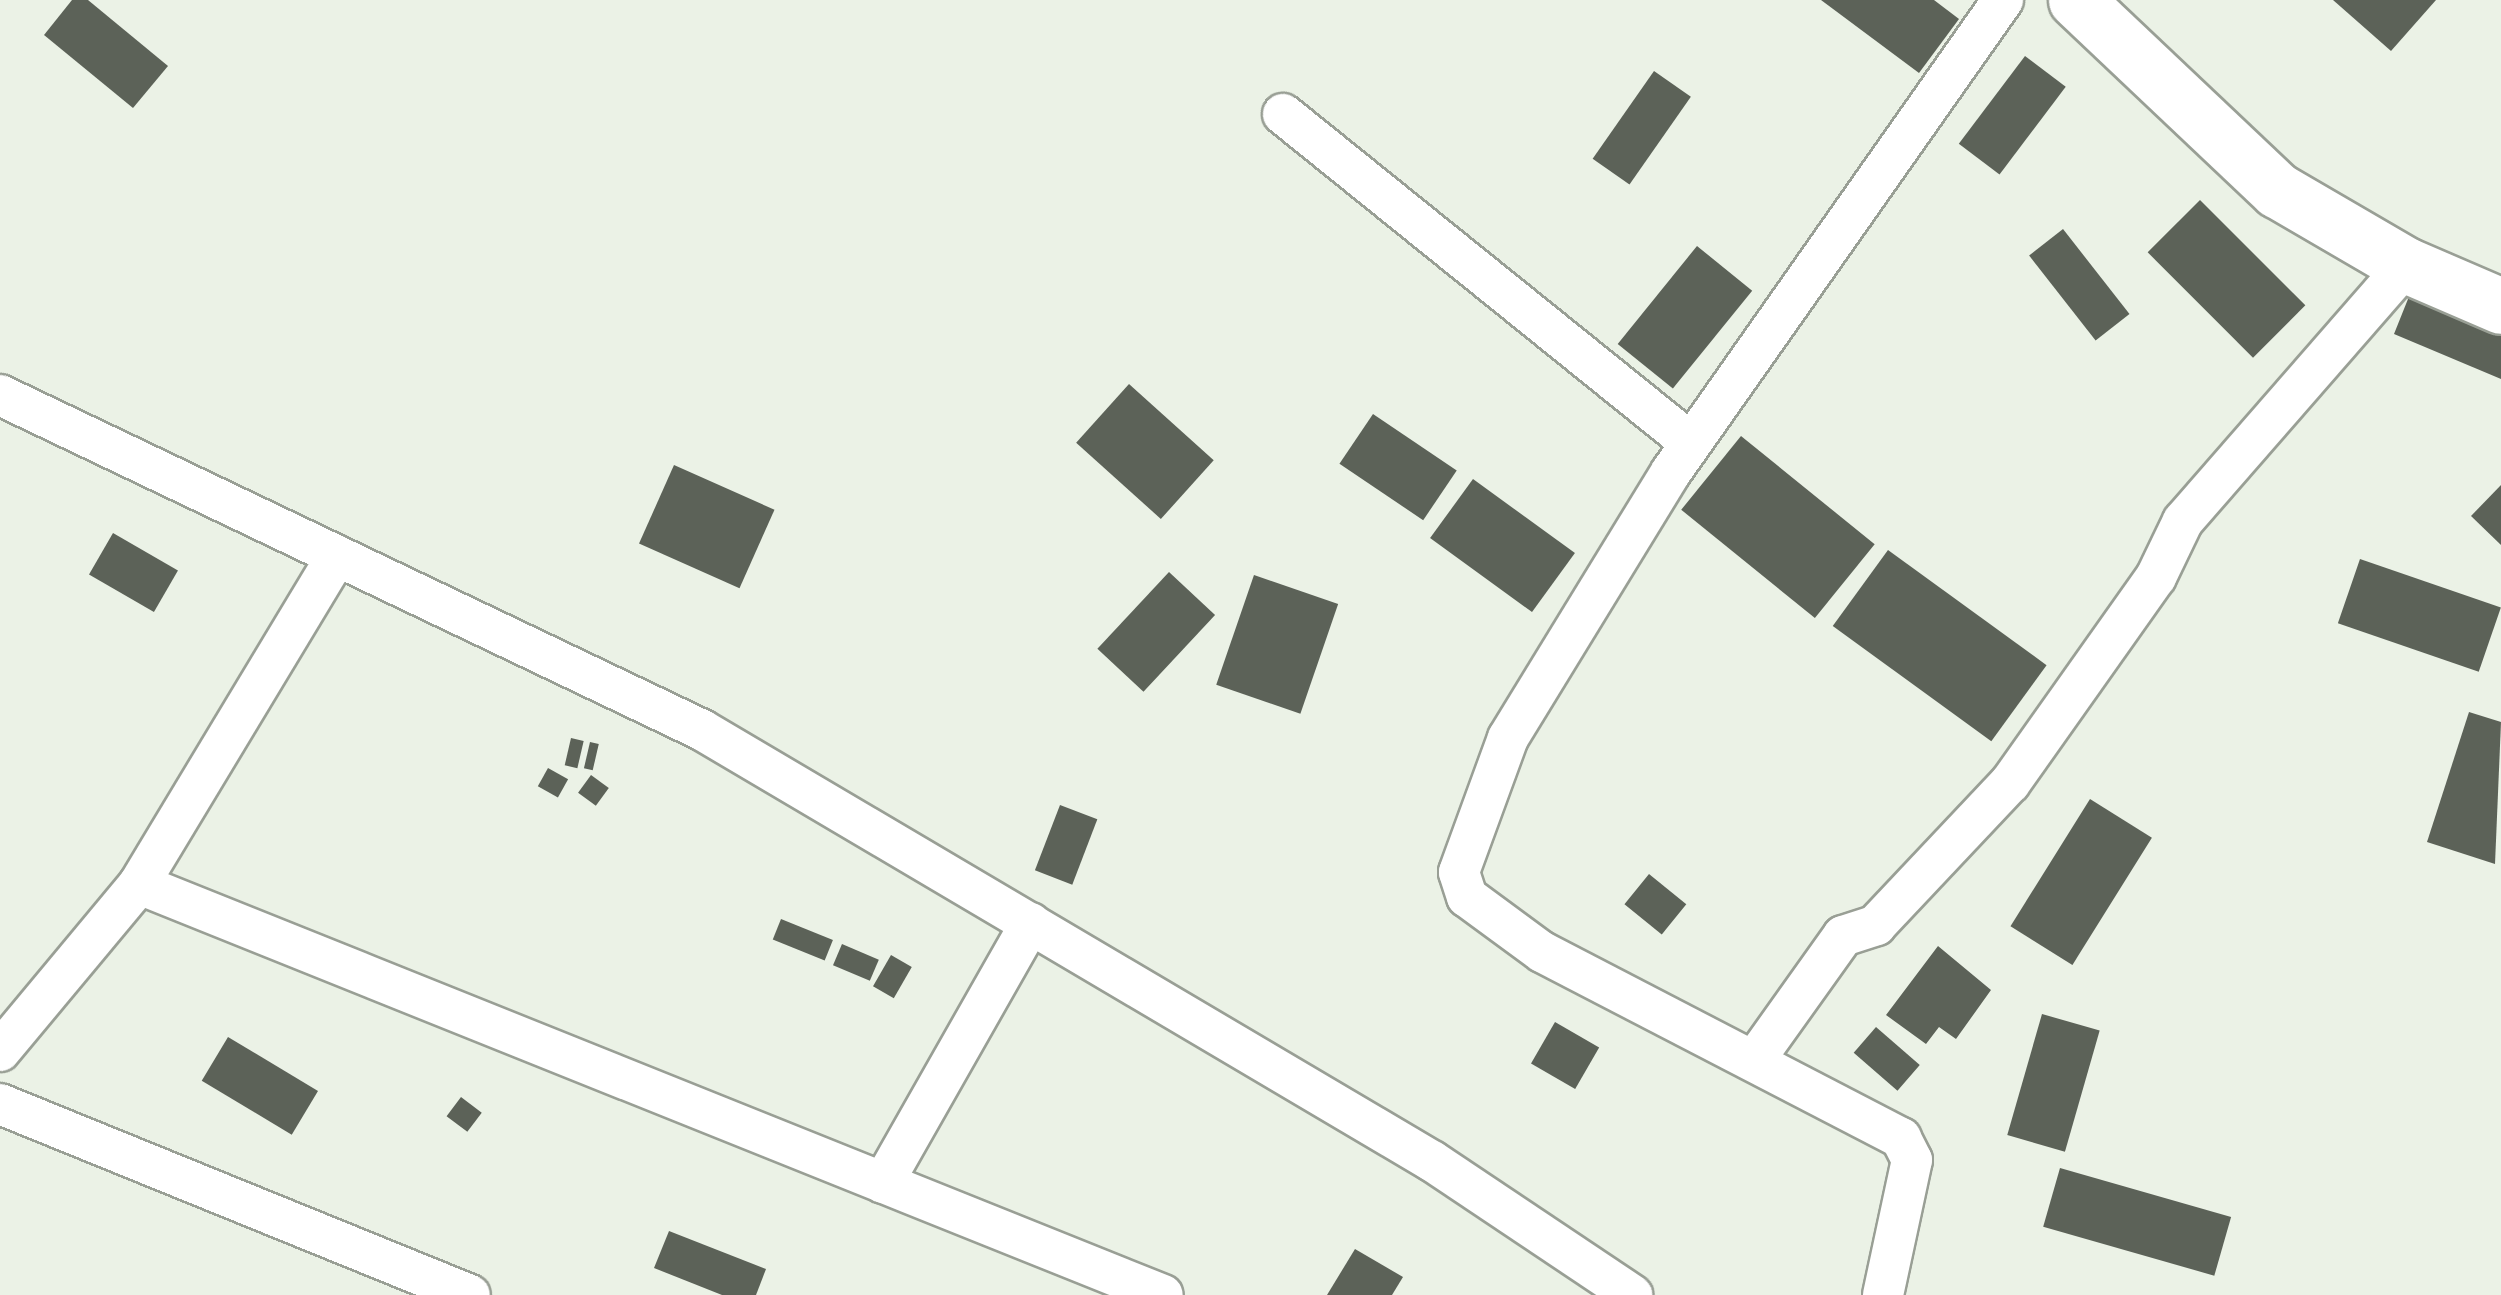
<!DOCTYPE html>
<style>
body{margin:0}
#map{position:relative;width:2501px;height:1295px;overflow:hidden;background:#ebf2e6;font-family:Barlow,sans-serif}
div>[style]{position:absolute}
.building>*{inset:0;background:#5c6258;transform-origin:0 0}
.roads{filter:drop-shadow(2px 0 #999f95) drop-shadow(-2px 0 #999f95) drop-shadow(0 2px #999f95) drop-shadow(0 -2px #999f95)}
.street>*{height:40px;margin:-20px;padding:0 20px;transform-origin:20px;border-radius:20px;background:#fff}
.secondary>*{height:55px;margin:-27.5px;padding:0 27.5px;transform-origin:27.5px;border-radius:27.5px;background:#fff}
span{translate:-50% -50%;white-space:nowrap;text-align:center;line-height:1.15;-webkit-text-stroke:10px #ebf2e6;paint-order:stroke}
</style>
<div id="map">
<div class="building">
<i style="clip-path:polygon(72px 0,88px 0,168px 66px,133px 108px,44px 35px)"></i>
<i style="clip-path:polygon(1821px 0,1934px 0,1959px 19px,1919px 73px)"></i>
<i style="clip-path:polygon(2333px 0,2436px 0,2391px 51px)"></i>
<i style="left:2025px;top:56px;width:51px;height:110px;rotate:37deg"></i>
<i style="left:1654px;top:71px;width:45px;height:107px;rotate:35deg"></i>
<i style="left:2200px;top:200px;width:149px;height:74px;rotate:45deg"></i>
<i style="left:2063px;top:229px;width:108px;height:43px;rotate:52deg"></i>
<i style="left:1697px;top:246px;width:71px;height:126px;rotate:39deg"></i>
<i style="clip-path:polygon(2410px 294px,2501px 333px,2501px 379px,2394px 334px)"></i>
<i style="left:1129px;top:384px;width:114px;height:79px;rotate:42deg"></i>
<i style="left:1373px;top:414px;width:101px;height:60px;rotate:34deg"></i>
<i style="left:1741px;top:436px;width:172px;height:95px;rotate:39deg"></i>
<i style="left:674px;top:465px;width:110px;height:86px;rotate:24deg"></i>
<i style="left:1473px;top:479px;width:126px;height:73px;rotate:36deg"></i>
<i style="clip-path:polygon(2501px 485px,2501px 545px,2471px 516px)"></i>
<i style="left:113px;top:533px;width:75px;height:48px;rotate:30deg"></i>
<i style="left:1888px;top:550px;width:196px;height:94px;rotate:36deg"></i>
<i style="left:2360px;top:559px;width:149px;height:68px;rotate:19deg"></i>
<i style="left:1169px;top:572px;width:63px;height:105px;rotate:43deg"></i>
<i style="left:1254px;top:575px;width:89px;height:116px;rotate:19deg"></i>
<i style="clip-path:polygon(2469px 712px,2501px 722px,2495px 864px,2427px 842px)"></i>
<i style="left:571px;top:738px;width:13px;height:28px;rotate:13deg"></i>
<i style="left:590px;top:742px;width:9px;height:27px;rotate:13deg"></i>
<i style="left:548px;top:768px;width:23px;height:21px;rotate:29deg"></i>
<i style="left:591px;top:775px;width:22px;height:22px;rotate:36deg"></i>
<i style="left:2090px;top:799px;width:73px;height:150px;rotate:32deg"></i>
<i style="left:1060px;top:805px;width:40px;height:70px;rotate:21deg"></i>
<i style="left:1649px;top:874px;width:48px;height:39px;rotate:39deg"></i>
<i style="left:781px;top:919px;width:56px;height:22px;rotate:22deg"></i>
<i style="left:842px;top:944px;width:40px;height:23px;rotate:23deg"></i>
<i style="clip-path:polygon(1938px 946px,1991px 990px,1956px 1039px,1939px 1027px,1926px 1044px,1886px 1015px)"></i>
<i style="left:891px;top:955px;width:24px;height:36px;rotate:30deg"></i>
<i style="left:2042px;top:1014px;width:60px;height:126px;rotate:16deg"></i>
<i style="left:1555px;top:1022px;width:51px;height:48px;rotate:30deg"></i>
<i style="left:1876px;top:1027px;width:58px;height:34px;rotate:41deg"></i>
<i style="left:228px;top:1037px;width:105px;height:51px;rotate:31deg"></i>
<i style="left:461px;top:1097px;width:26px;height:24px;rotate:37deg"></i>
<i style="left:2060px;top:1168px;width:178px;height:61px;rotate:16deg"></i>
<i style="clip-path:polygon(669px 1231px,766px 1269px,756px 1295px,722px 1295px,654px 1268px)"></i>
<i style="clip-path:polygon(1355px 1249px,1403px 1277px,1392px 1295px,1327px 1295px)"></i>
</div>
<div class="roads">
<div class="street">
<i style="left:1283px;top:114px;width:524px;rotate:38.88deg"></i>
<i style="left:0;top:395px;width:778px;rotate:25.51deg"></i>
<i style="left:702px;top:730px;width:848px;rotate:30.56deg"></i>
<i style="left:1432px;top:1161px;width:241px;rotate:33.8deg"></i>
<i style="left:139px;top:884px;width:1103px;rotate:21.87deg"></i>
<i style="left:0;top:1051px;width:217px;rotate:-50.2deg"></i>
<i style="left:139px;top:884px;width:383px;rotate:-58.9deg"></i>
<i style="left:1756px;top:1058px;width:150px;rotate:-54.5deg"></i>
<i style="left:1843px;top:936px;width:35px;rotate:-18deg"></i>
<i style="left:1876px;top:925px;width:195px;rotate:-46.7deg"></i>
<i style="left:2010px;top:783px;width:252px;rotate:-54.7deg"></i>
<i style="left:2156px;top:577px;width:62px;rotate:-64.3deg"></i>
<i style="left:2183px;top:521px;width:340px;rotate:-48.9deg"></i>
<i style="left:0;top:1104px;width:507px;rotate:22.12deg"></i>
<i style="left:883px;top:1183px;width:299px;rotate:-60.4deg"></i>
<i style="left:1883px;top:1295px;width:138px;rotate:-77.9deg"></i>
<i style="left:1912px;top:1160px;width:25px;rotate:-117deg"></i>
<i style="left:1901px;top:1138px;width:404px;rotate:-152.6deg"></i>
<i style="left:1542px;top:952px;width:93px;rotate:-143.7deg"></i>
<i style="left:1467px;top:897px;width:26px;rotate:-108deg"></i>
<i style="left:1459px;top:872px;width:143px;rotate:-69.9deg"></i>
<i style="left:1508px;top:738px;width:312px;rotate:-58.5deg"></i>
<i style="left:1671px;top:472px;width:577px;rotate:-54.88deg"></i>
</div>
<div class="secondary">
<i style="left:2076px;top:0;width:277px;rotate:43.4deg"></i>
<i style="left:2277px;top:190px;width:149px;rotate:30.2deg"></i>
<i style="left:2406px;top:265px;width:103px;rotate:23.3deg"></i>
</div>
</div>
</div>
